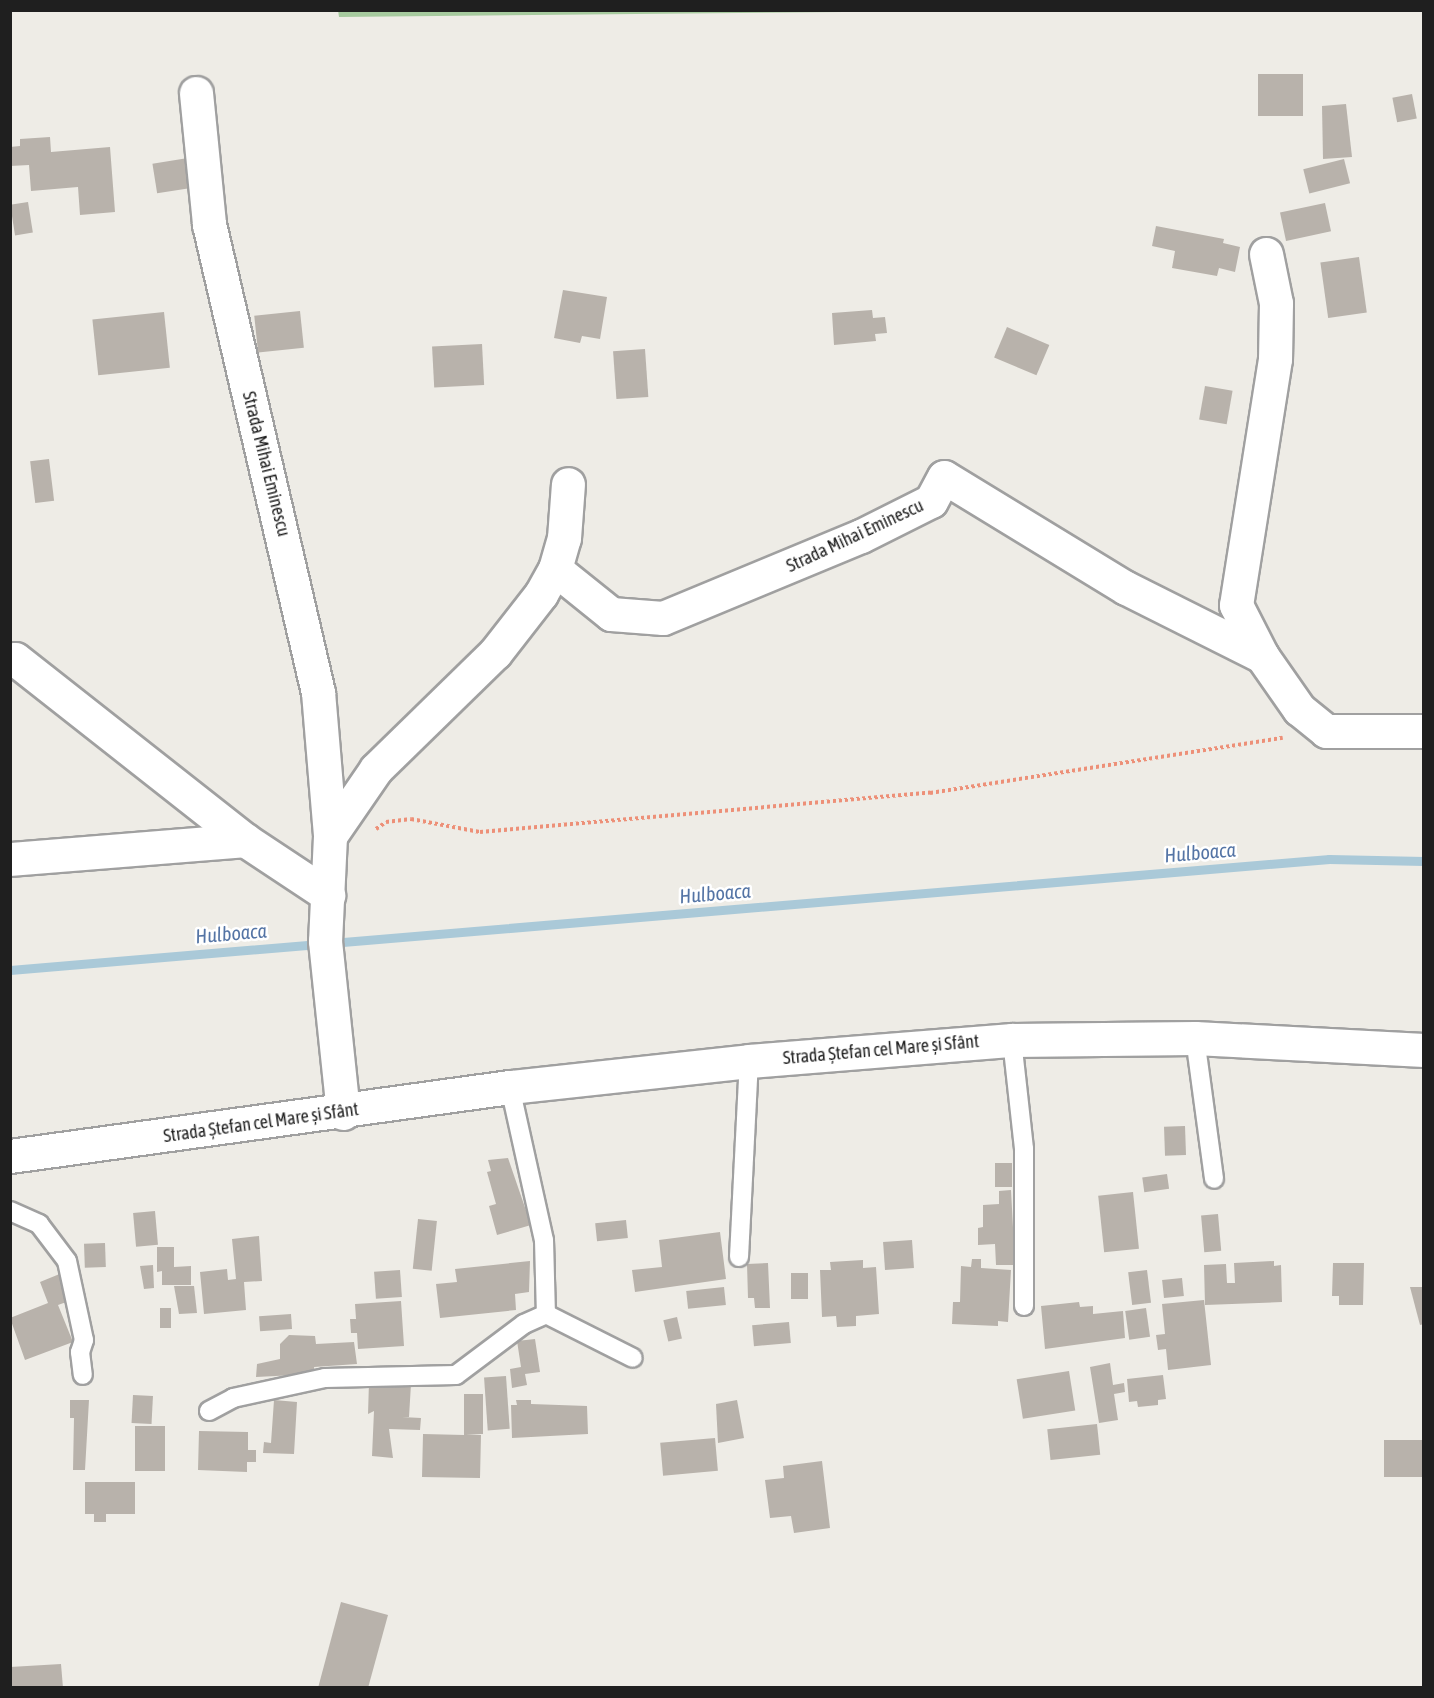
<!DOCTYPE html>
<meta charset="utf-8">
<style>
body{margin:0}
#map{position:relative;width:1434px;height:1698px;overflow:hidden;background:#eeece6;font-family:"Asap Condensed",sans-serif}
div>[style]{position:absolute}
.forest>*{inset:0;background:#a6ca9e}
.stream>*{height:9px;margin:-4.5px;padding:0 4.5px;transform-origin:4.5px;border-radius:4.5px;background:#aac9d8}
.building>*{inset:0;background:#b8b2ab;transform-origin:0 0}
.path>*{height:4px;margin-top:-2px;transform-origin:0;background:repeating-linear-gradient(90deg,#ed9078 0 3px,transparent 0 6px)}
.roads{filter:drop-shadow(2px 0 #a0a0a0) drop-shadow(-2px 0 #a0a0a0) drop-shadow(0 2px #a0a0a0) drop-shadow(0 -2px #a0a0a0)}
.service>*{height:18px;margin:-9px;padding:0 9px;transform-origin:9px;border-radius:9px;background:#fff}
.minor>*{height:33px;margin:-16.5px;padding:0 16.5px;transform-origin:16.5px;border-radius:16.5px;background:#fff}
.tertiary>*{height:33px;margin:-16.5px;padding:0 16.5px;transform-origin:16.5px;border-radius:16.5px;background:#fff}
span{translate:-50% -50%;white-space:nowrap;text-align:center;line-height:1.15;-webkit-text-stroke:5px #fff;paint-order:stroke}
.street-label{font-size:18px;color:#1f1f1f}
.water-label{font-size:20px;color:#5474a5;font-style:italic}
.frame{position:absolute;inset:0;border:12px solid #1f1f1f;pointer-events:none}
</style>
<div id="map">
<div class="forest">
<i style="clip-path:polygon(338px 10px,954px 10px,954px 11px,339px 17px)"></i>
</div>
<div class="stream">
<i style="left:10px;top:970px;width:1324px;rotate:-4.81deg"></i>
<i style="left:1329px;top:859px;width:95px;rotate:1.2deg"></i>
</div>
<div class="building">
<i style="left:1258px;top:74px;width:45px;height:42px"></i>
<i style="left:1412px;top:94px;width:25px;height:20px;rotate:79deg"></i>
<i style="clip-path:polygon(1346px 104px,1352px 157px,1323px 159px,1322px 106px)"></i>
<i style="clip-path:polygon(50px 137px,51px 152px,110px 147px,115px 212px,80px 215px,78px 187px,31px 191px,29px 165px,10px 166px,10px 147px,20px 146px,20px 139px)"></i>
<i style="left:188px;top:158px;width:30px;height:36px;rotate:81deg"></i>
<i style="left:1344px;top:159px;width:25px;height:42px;rotate:76deg"></i>
<i style="left:28px;top:202px;width:31px;height:18px;rotate:81deg"></i>
<i style="left:1325px;top:203px;width:29px;height:46px;rotate:78deg"></i>
<i style="clip-path:polygon(1156px 226px,1224px 239px,1223px 243px,1240px 247px,1235px 272px,1219px 268px,1217px 276px,1172px 268px,1175px 251px,1152px 246px)"></i>
<i style="left:1359px;top:257px;width:56px;height:39px;rotate:82deg"></i>
<i style="clip-path:polygon(563px 290px,607px 297px,600px 339px,582px 336px,580px 343px,554px 338px)"></i>
<i style="clip-path:polygon(872px 310px,873px 318px,885px 317px,887px 333px,875px 334px,876px 341px,834px 345px,832px 313px)"></i>
<i style="left:300px;top:311px;width:37px;height:46px;rotate:84deg"></i>
<i style="left:164px;top:312px;width:56px;height:72px;rotate:84deg"></i>
<i style="left:1007px;top:327px;width:46px;height:33px;rotate:23deg"></i>
<i style="left:482px;top:344px;width:41px;height:50px;rotate:87deg"></i>
<i style="left:645px;top:349px;width:48px;height:32px;rotate:86deg"></i>
<i style="left:1205px;top:386px;width:28px;height:34px;rotate:10deg"></i>
<i style="left:49px;top:459px;width:42px;height:19px;rotate:83deg"></i>
<i style="left:1185px;top:1126px;width:29px;height:21px;rotate:88deg"></i>
<i style="clip-path:polygon(508px 1158px,531px 1225px,497px 1235px,489px 1206px,496px 1204px,487px 1172px,491px 1171px,488px 1160px)"></i>
<i style="left:995px;top:1163px;width:17px;height:24px"></i>
<i style="left:1167px;top:1174px;width:15px;height:25px;rotate:82deg"></i>
<i style="clip-path:polygon(1011px 1190px,1015px 1265px,996px 1265px,995px 1244px,978px 1245px,978px 1228px,983px 1227px,983px 1205px,999px 1204px,999px 1191px)"></i>
<i style="left:1133px;top:1192px;width:57px;height:35px;rotate:84deg"></i>
<i style="left:155px;top:1211px;width:34px;height:22px;rotate:85deg"></i>
<i style="left:1218px;top:1214px;width:37px;height:17px;rotate:85deg"></i>
<i style="left:418px;top:1219px;width:19px;height:50px;rotate:6deg"></i>
<i style="left:626px;top:1220px;width:18px;height:31px;rotate:84deg"></i>
<i style="clip-path:polygon(720px 1232px,726px 1279px,635px 1292px,632px 1270px,662px 1267px,659px 1240px)"></i>
<i style="clip-path:polygon(259px 1236px,262px 1281px,244px 1282px,246px 1310px,204px 1314px,200px 1272px,227px 1269px,228px 1280px,236px 1279px,232px 1239px)"></i>
<i style="left:912px;top:1240px;width:28px;height:29px;rotate:86deg"></i>
<i style="left:105px;top:1243px;width:24px;height:21px;rotate:88deg"></i>
<i style="clip-path:polygon(157px 1247px,174px 1247px,174px 1267px,191px 1266px,191px 1285px,162px 1285px,162px 1271px,157px 1272px)"></i>
<i style="clip-path:polygon(972px 1259px,981px 1259px,981px 1268px,1011px 1270px,1008px 1322px,998px 1321px,998px 1326px,952px 1324px,953px 1302px,960px 1302px,961px 1266px,971px 1267px)"></i>
<i style="clip-path:polygon(863px 1260px,863px 1268px,876px 1267px,879px 1314px,856px 1316px,856px 1326px,837px 1327px,836px 1316px,822px 1317px,820px 1270px,831px 1270px,830px 1262px)"></i>
<i style="clip-path:polygon(530px 1261px,529px 1292px,515px 1294px,516px 1310px,440px 1318px,436px 1284px,457px 1282px,455px 1269px)"></i>
<i style="clip-path:polygon(1274px 1261px,1274px 1266px,1281px 1265px,1282px 1302px,1205px 1305px,1204px 1265px,1226px 1264px,1227px 1283px,1235px 1283px,1234px 1263px)"></i>
<i style="clip-path:polygon(768px 1263px,770px 1308px,755px 1308px,754px 1298px,748px 1298px,747px 1264px)"></i>
<i style="clip-path:polygon(1333px 1263px,1364px 1263px,1363px 1305px,1339px 1305px,1339px 1296px,1332px 1296px)"></i>
<i style="clip-path:polygon(153px 1265px,154px 1288px,144px 1289px,140px 1266px)"></i>
<i style="left:400px;top:1270px;width:27px;height:26px;rotate:86deg"></i>
<i style="left:1147px;top:1270px;width:33px;height:19px;rotate:83deg"></i>
<i style="clip-path:polygon(62px 1273px,72px 1300px,58px 1305px,73px 1342px,25px 1360px,10px 1318px,48px 1303px,40px 1282px)"></i>
<i style="left:808px;top:1273px;width:26px;height:17px;rotate:90deg"></i>
<i style="left:1182px;top:1278px;width:18px;height:20px;rotate:84deg"></i>
<i style="clip-path:polygon(174px 1286px,194px 1286px,197px 1313px,179px 1314px)"></i>
<i style="left:724px;top:1287px;width:18px;height:38px;rotate:84deg"></i>
<i style="clip-path:polygon(1410px 1287px,1424px 1287px,1424px 1324px,1420px 1325px)"></i>
<i style="clip-path:polygon(1204px 1300px,1211px 1365px,1168px 1370px,1166px 1349px,1158px 1350px,1156px 1335px,1165px 1334px,1162px 1304px)"></i>
<i style="clip-path:polygon(401px 1301px,404px 1346px,358px 1349px,357px 1333px,351px 1333px,350px 1319px,356px 1319px,355px 1304px)"></i>
<i style="clip-path:polygon(1079px 1302px,1080px 1307px,1093px 1306px,1093px 1314px,1123px 1311px,1125px 1338px,1045px 1349px,1041px 1306px)"></i>
<i style="left:160px;top:1308px;width:11px;height:20px"></i>
<i style="left:1146px;top:1308px;width:29px;height:21px;rotate:82deg"></i>
<i style="left:291px;top:1314px;width:15px;height:32px;rotate:86deg"></i>
<i style="left:677px;top:1317px;width:22px;height:14px;rotate:77deg"></i>
<i style="left:789px;top:1322px;width:21px;height:37px;rotate:85deg"></i>
<i style="clip-path:polygon(289px 1335px,315px 1336px,316px 1344px,354px 1342px,357px 1364px,314px 1367px,315px 1374px,256px 1377px,257px 1364px,280px 1359px,280px 1344px)"></i>
<i style="clip-path:polygon(535px 1339px,540px 1372px,525px 1374px,527px 1385px,512px 1388px,510px 1369px,521px 1367px,517px 1341px)"></i>
<i style="clip-path:polygon(1110px 1363px,1113px 1385px,1124px 1383px,1125px 1392px,1114px 1394px,1118px 1420px,1099px 1423px,1090px 1367px)"></i>
<i style="left:1069px;top:1371px;width:40px;height:53px;rotate:81deg"></i>
<i style="clip-path:polygon(1163px 1375px,1166px 1399px,1158px 1400px,1158px 1405px,1138px 1407px,1137px 1401px,1129px 1402px,1127px 1379px)"></i>
<i style="left:506px;top:1376px;width:53px;height:22px;rotate:86deg"></i>
<i style="clip-path:polygon(369px 1382px,411px 1384px,409px 1417px,402px 1417px,421px 1418px,420px 1430px,389px 1429px,393px 1458px,372px 1456px,374px 1411px,368px 1414px)"></i>
<i style="clip-path:polygon(464px 1394px,483px 1394px,483px 1434px,466px 1434px,481px 1435px,480px 1478px,422px 1477px,423px 1434px,464px 1435px)"></i>
<i style="left:133px;top:1395px;width:20px;height:28px;rotate:3deg"></i>
<i style="clip-path:polygon(70px 1400px,89px 1400px,85px 1470px,73px 1470px,74px 1418px,70px 1418px)"></i>
<i style="clip-path:polygon(274px 1400px,297px 1402px,294px 1454px,263px 1453px,264px 1442px,271px 1443px)"></i>
<i style="clip-path:polygon(516px 1400px,531px 1400px,531px 1404px,587px 1406px,588px 1434px,512px 1438px,511px 1405px,517px 1405px)"></i>
<i style="clip-path:polygon(737px 1400px,744px 1438px,718px 1443px,716px 1404px)"></i>
<i style="left:1097px;top:1424px;width:31px;height:50px;rotate:84deg"></i>
<i style="left:135px;top:1426px;width:30px;height:45px"></i>
<i style="clip-path:polygon(199px 1431px,248px 1432px,248px 1450px,256px 1450px,256px 1462px,247px 1462px,247px 1472px,198px 1470px)"></i>
<i style="left:715px;top:1438px;width:33px;height:55px;rotate:85deg"></i>
<i style="left:1384px;top:1440px;width:40px;height:37px"></i>
<i style="clip-path:polygon(822px 1461px,830px 1528px,794px 1533px,791px 1516px,770px 1518px,765px 1480px,784px 1478px,783px 1466px)"></i>
<i style="clip-path:polygon(85px 1482px,135px 1482px,135px 1514px,106px 1514px,106px 1522px,94px 1522px,94px 1514px,85px 1514px)"></i>
<i style="clip-path:polygon(341px 1602px,388px 1615px,368px 1688px,318px 1688px)"></i>
<i style="clip-path:polygon(61px 1664px,63px 1688px,10px 1688px,10px 1667px)"></i>
</div>
<div class="path">
<i style="left:376px;top:829px;width:12px;rotate:-35deg"></i>
<i style="left:386px;top:822px;width:25px;rotate:-7deg"></i>
<i style="left:411px;top:819px;width:70px;rotate:10.7deg"></i>
<i style="left:480px;top:832px;width:452px;rotate:-5deg"></i>
<i style="left:930px;top:793px;width:357px;rotate:-8.9deg"></i>
</div>
<div class="roads">
<div class="service">
<i style="left:1195px;top:1038px;width:142px;rotate:82.3deg"></i>
<i style="left:1012px;top:1040px;width:110px;rotate:83.7deg"></i>
<i style="left:1024px;top:1149px;width:157px;rotate:90deg"></i>
<i style="left:510px;top:1087px;width:157px;rotate:77.5deg"></i>
<i style="left:544px;top:1240px;width:74px;rotate:88.5deg"></i>
<i style="left:546px;top:1314px;width:97px;rotate:26.8deg"></i>
<i style="left:10px;top:1211px;width:32px;rotate:24deg"></i>
<i style="left:39px;top:1224px;width:46px;rotate:52.9deg"></i>
<i style="left:67px;top:1261px;width:81px;rotate:77.9deg"></i>
<i style="left:84px;top:1340px;width:13px;rotate:108deg"></i>
<i style="left:80px;top:1352px;width:23px;rotate:83deg"></i>
<i style="left:739px;top:1257px;width:196px;rotate:-87.1deg"></i>
<i style="left:209px;top:1411px;width:27px;rotate:-28deg"></i>
<i style="left:233px;top:1398px;width:94px;rotate:-12.3deg"></i>
<i style="left:325px;top:1378px;width:131px;rotate:-1.3deg"></i>
<i style="left:456px;top:1375px;width:85px;rotate:-36.9deg"></i>
<i style="left:524px;top:1324px;width:24px;rotate:-24deg"></i>
</div>
<div class="minor">
<i style="left:196px;top:93px;width:132px;rotate:84.3deg"></i>
<i style="left:209px;top:224px;width:481px;rotate:76.9deg"></i>
<i style="left:318px;top:692px;width:144px;rotate:85.2deg"></i>
<i style="left:330px;top:836px;width:105px;rotate:92.7deg"></i>
<i style="left:325px;top:941px;width:173px;rotate:84deg"></i>
<i style="left:1266px;top:254px;width:50px;rotate:78.5deg"></i>
<i style="left:1276px;top:303px;width:56px;rotate:91deg"></i>
<i style="left:1275px;top:359px;width:249px;rotate:99deg"></i>
<i style="left:1236px;top:605px;width:57px;rotate:63deg"></i>
<i style="left:1262px;top:656px;width:65px;rotate:55.1deg"></i>
<i style="left:1299px;top:709px;width:35px;rotate:39deg"></i>
<i style="left:1326px;top:731px;width:98px"></i>
<i style="left:555px;top:569px;width:72px;rotate:38.8deg"></i>
<i style="left:611px;top:614px;width:52px;rotate:4.4deg"></i>
<i style="left:663px;top:618px;width:214px;rotate:-22.5deg"></i>
<i style="left:861px;top:536px;width:78px;rotate:-26.6deg"></i>
<i style="left:931px;top:501px;width:27px;rotate:-62deg"></i>
<i style="left:944px;top:477px;width:213px;rotate:31.4deg"></i>
<i style="left:1126px;top:588px;width:152px;rotate:26.6deg"></i>
<i style="left:10px;top:661px;width:5px;rotate:-22deg"></i>
<i style="left:15px;top:659px;width:293px;rotate:38.2deg"></i>
<i style="left:245px;top:840px;width:100px;rotate:33.5deg"></i>
<i style="left:330px;top:836px;width:81px;rotate:-55.5deg"></i>
<i style="left:376px;top:769px;width:166px;rotate:-44.3deg"></i>
<i style="left:495px;top:653px;width:75px;rotate:-52.1deg"></i>
<i style="left:541px;top:594px;width:29px;rotate:-61deg"></i>
<i style="left:555px;top:569px;width:32px;rotate:-74deg"></i>
<i style="left:564px;top:538px;width:54px;rotate:-85.8deg"></i>
<i style="left:10px;top:859px;width:236px;rotate:-4.6deg"></i>
</div>
<div class="tertiary">
<i style="left:10px;top:1156px;width:505px;rotate:-7.86deg"></i>
<i style="left:510px;top:1087px;width:240px;rotate:-6.2deg"></i>
<i style="left:749px;top:1061px;width:264px;rotate:-4.6deg"></i>
<i style="left:1012px;top:1040px;width:183px;rotate:-0.6deg"></i>
<i style="left:1195px;top:1038px;width:229px;rotate:3deg"></i>
</div>
</div>
<div class="street-label">
<span style="left:266px;top:464px;rotate:76deg">Strada Mihai Eminescu</span>
<span style="left:855px;top:536px;rotate:-25deg">Strada Mihai Eminescu</span>
<span style="left:881px;top:1050px;rotate:-5deg">Strada Ștefan cel Mare și Sfânt</span>
<span style="left:261px;top:1123px;rotate:-8deg">Strada Ștefan cel Mare și Sfânt</span>
</div>
<div class="water-label">
<span style="left:1200px;top:852px;rotate:-5deg">Hulboaca</span>
<span style="left:715px;top:893px;rotate:-5deg">Hulboaca</span>
<span style="left:231px;top:933px;rotate:-5deg">Hulboaca</span>
</div>
<div class="frame"></div>
</div>
